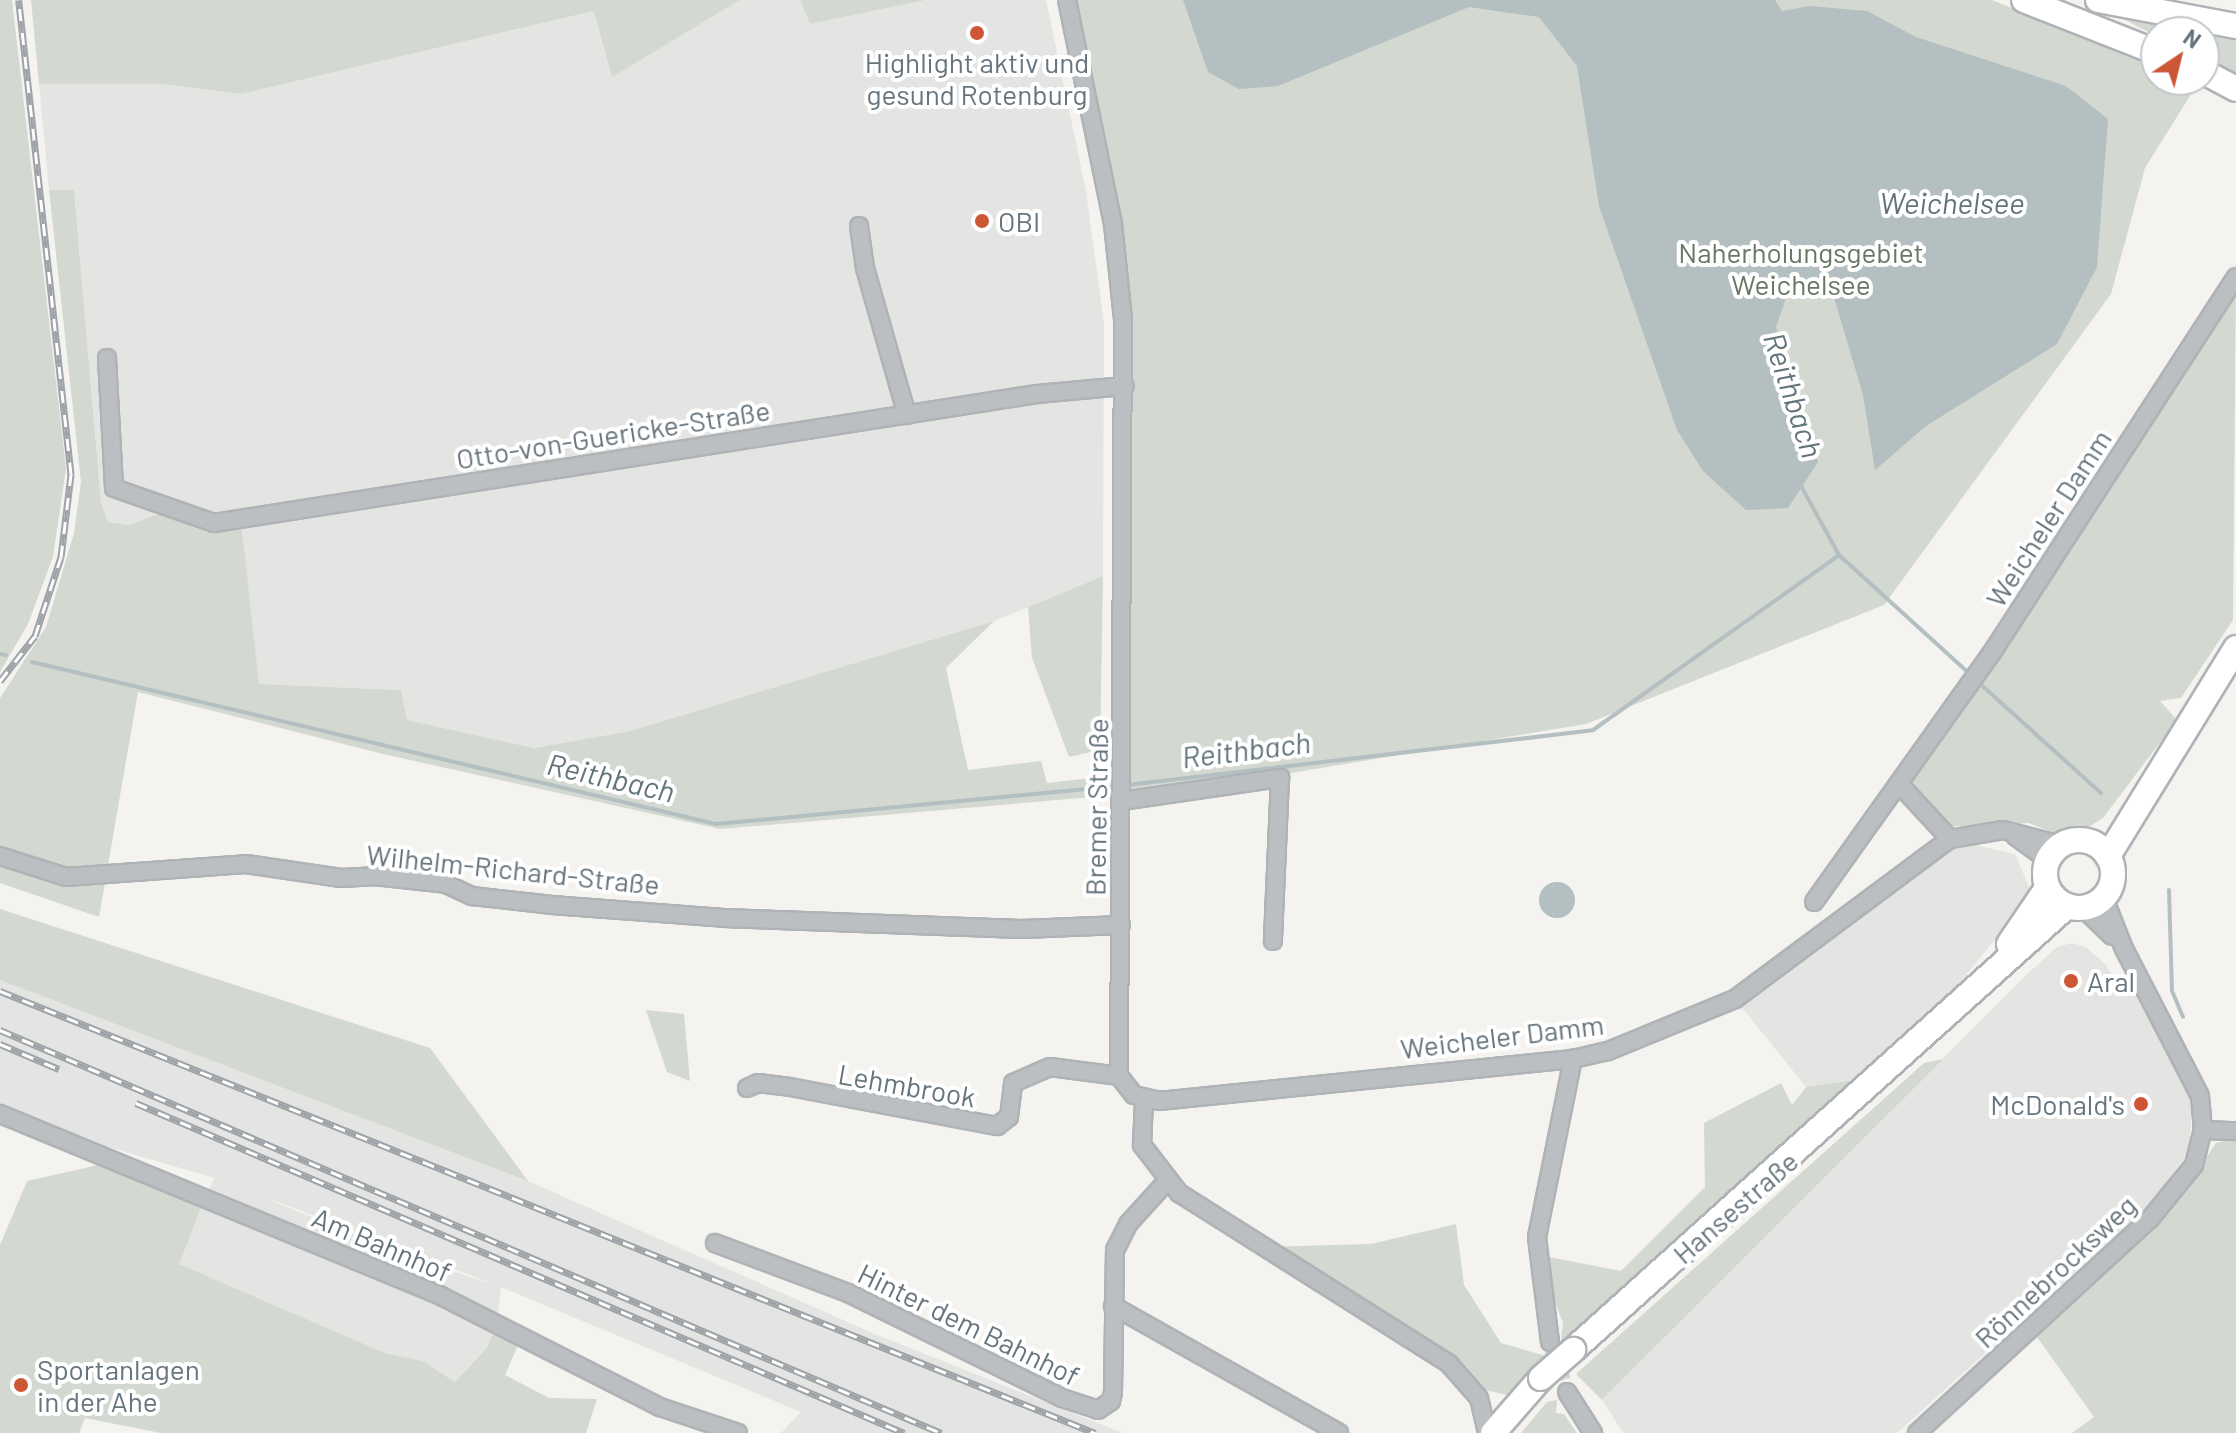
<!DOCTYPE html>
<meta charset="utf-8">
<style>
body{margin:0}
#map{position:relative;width:2236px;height:1433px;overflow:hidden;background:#f4f3f0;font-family:Barlow,sans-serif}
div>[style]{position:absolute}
.built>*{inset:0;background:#e4e5e3}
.green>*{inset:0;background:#d3d8d0}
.water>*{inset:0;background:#b4bfc2}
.round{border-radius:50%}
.stream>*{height:4px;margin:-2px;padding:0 2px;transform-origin:2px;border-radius:2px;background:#b4bfc2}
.street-tunnel>*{height:16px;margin-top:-8px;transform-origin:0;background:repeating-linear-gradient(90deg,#d0d3d3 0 16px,transparent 0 24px)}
.roads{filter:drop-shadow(2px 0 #afb3b6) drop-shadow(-2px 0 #afb3b6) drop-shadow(0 2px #afb3b6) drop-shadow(0 -2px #afb3b6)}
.street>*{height:16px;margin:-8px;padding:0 8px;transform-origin:8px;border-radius:8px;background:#bbbfc1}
.primary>*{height:24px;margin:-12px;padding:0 12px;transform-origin:12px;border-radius:12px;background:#fff}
.primary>.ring{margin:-12px;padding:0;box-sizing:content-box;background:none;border:24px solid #fff;border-radius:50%}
.rail>*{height:7px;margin-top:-3.5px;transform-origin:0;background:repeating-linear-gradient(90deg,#fff 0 12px,#9da3a7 0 24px);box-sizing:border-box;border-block:2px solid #9da3a7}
.bridges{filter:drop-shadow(2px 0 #afb3b6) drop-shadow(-2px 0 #afb3b6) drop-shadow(0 2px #afb3b6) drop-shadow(0 -2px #afb3b6)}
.primary-bridge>*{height:24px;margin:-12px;padding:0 12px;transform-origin:12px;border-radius:12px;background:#fff}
.dots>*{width:22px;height:22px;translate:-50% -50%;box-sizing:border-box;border:4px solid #fff;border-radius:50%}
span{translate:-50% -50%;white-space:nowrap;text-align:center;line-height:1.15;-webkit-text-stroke:8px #fff;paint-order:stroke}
.poi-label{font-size:28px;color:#66747d}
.left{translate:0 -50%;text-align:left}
.right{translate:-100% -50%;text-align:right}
.park-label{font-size:28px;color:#687664}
.street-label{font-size:28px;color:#66747d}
.water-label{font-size:30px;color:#62757b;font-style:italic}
.north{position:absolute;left:2140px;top:16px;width:80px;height:80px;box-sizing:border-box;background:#fff;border:2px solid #c2c7cb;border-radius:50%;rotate:35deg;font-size:22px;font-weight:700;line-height:32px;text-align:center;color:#66747d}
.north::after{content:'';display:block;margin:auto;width:28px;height:36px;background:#cd5637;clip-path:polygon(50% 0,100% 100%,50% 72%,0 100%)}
</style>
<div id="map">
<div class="built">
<i style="clip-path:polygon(740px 0,800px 0,810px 24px,926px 0,1046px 0,1086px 191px,1104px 323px,1103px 576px,994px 621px,630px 731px,534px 748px,407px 720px,400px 690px,259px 684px,206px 532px,161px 513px,129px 525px,108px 522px,101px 503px,74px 190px,49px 190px,39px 84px,162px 84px,241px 94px,595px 11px,612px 76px)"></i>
<i style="clip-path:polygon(1950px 839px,2015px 854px,2032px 894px,1945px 1001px,1861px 1079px,1806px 1087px,1735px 999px)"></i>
<i style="clip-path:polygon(2072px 943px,2086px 947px,2106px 965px,2120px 988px,2132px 982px,2186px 1085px,2192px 1108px,2189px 1150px,2159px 1196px,1897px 1433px,1623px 1433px,1602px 1400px,2025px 976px,2057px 947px)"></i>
<i style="clip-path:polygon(evenodd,0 980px,528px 1181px,875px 1334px,1123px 1433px,781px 1433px,801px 1412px,501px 1287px,497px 1326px,486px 1349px,455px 1382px,423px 1361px,385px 1353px,178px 1264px,214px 1178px,0 1115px,0 980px,270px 1200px,270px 1199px,498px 1286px,415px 1259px,270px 1200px)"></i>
</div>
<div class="green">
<i style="clip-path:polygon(0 0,12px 0,66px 469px,53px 557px,28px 624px,0 672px)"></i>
<i style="clip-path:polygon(31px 0,740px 0,612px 77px,594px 11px,241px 94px,162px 84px,39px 84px)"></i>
<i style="clip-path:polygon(800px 0,926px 0,810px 24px)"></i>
<i style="clip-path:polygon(1067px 0,1992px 0,2156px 66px,2156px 80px,2198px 83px,2145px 168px,2111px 294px,1884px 605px,1586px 724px,1122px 801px,1123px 319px)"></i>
<i style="clip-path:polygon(2125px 20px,2236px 36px,2236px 75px,2204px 60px,2204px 32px,2156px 36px)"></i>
<i style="clip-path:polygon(49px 190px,74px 190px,101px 503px,108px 522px,129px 525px,161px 513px,206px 532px,242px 530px,259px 684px,401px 690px,407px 720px,534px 748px,630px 731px,994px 621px,946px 668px,968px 770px,1041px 761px,1047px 783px,1099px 777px,1104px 796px,720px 829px,383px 754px,138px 692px,99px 917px,0 883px,0 698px,46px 627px,74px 533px,81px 482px)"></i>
<i style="clip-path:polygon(2236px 277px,2233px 620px,2181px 698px,2160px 701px,2177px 720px,2103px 818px,2084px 830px,2054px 833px,2029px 823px,1942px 827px,1901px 786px)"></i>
<i style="clip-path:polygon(1103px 576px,1100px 750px,1069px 757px,1032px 658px,1028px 607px)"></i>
<i style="clip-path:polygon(0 909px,430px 1048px,528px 1181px,0 980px)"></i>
<i style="clip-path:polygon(646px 1010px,684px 1014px,690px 1081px,667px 1072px)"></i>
<i style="clip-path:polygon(1943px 1059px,1602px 1400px,1576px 1374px,1924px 1063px)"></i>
<i style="clip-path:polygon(1861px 1079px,1561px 1341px,1563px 1323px,1550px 1289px,1549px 1257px,1621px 1271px,1705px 1187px,1704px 1123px,1781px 1083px,1792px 1105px,1806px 1087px)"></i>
<i style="clip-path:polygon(2236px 1138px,2236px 1433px,2072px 1433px,2094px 1417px,2037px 1337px,2170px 1212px,2216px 1143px)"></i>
<i style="clip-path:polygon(107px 1163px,203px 1203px,179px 1264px,385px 1353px,423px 1361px,455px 1382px,486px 1349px,497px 1326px,522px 1336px,505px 1375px,549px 1398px,597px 1399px,586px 1433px,161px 1433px,85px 1418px,79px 1433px,0 1433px,0 1245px,27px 1181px)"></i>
<i style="clip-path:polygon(1456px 1224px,1464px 1285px,1501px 1343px,1546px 1356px,1507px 1395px,1472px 1387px,1261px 1247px,1371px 1244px)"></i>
<i style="clip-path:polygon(1557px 1400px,1556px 1413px,1564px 1414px,1577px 1433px,1521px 1433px,1547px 1402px)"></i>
</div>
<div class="water">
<i style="clip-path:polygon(1183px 0,1775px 0,1782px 11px,1810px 6px,1867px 11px,1916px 37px,2066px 86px,2108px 119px,2097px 267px,2057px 344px,1926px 426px,1875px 470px,1863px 395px,1832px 291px,1813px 278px,1786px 298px,1776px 327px,1818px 462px,1788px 508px,1746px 510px,1703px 471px,1677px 430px,1599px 206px,1577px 66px,1539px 17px,1469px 7px,1278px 86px,1239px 89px,1208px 72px)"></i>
<i class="round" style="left:1539px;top:882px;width:36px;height:36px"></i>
</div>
<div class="stream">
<i style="left:1839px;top:555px;width:178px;rotate:42.3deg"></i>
<i style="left:0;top:654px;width:6px;rotate:9deg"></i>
<i style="left:32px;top:662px;width:703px;rotate:13.32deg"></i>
<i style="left:716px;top:824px;width:404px;rotate:-5.4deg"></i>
<i style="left:1977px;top:681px;width:167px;rotate:42.1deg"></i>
<i style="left:1127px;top:785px;width:469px;rotate:-6.7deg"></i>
<i style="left:1593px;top:730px;width:302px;rotate:-35.4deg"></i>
<i style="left:1839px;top:555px;width:79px;rotate:-118.8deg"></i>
<i style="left:2169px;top:890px;width:101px;rotate:88.3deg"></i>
<i style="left:2172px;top:991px;width:28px;rotate:67deg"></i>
</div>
<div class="street-tunnel">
<i style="left:1550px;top:1342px;width:53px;rotate:71.2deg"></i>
</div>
<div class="roads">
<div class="street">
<i style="left:1067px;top:0;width:229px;rotate:78.4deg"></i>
<i style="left:1113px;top:224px;width:96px;rotate:84deg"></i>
<i style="left:1123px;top:319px;width:757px;rotate:90.3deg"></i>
<i style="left:1119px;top:1076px;width:24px;rotate:52deg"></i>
<i style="left:1134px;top:1095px;width:26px;rotate:13deg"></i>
<i style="left:1159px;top:1101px;width:416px;rotate:-5.8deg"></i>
<i style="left:1573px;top:1059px;width:36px;rotate:-13deg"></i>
<i style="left:1608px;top:1051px;width:137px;rotate:-22.3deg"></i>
<i style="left:1735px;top:999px;width:268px;rotate:-36.7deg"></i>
<i style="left:1950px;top:839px;width:54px;rotate:-9.6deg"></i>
<i style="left:2003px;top:830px;width:60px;rotate:14.5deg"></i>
<i style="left:859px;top:226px;width:42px;rotate:81.9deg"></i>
<i style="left:865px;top:268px;width:153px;rotate:74.1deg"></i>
<i style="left:107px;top:358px;width:130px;rotate:86.9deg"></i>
<i style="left:114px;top:488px;width:106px;rotate:19.3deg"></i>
<i style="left:214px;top:523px;width:833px;rotate:-8.91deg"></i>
<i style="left:1037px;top:394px;width:88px;rotate:-5.2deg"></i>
<i style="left:1901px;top:786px;width:72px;rotate:47.2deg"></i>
<i style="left:1122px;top:801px;width:160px;rotate:-8.3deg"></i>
<i style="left:1280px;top:778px;width:163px;rotate:92.5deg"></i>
<i style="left:2015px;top:836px;width:32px;rotate:36deg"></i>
<i style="left:2041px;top:855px;width:12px;rotate:70deg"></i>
<i style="left:0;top:856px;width:69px;rotate:17.7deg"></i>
<i style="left:66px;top:877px;width:180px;rotate:-4.1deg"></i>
<i style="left:246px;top:864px;width:96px;rotate:8.4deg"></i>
<i style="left:341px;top:878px;width:33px;rotate:-3deg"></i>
<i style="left:374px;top:876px;width:72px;rotate:6.3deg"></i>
<i style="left:446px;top:884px;width:29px;rotate:25deg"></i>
<i style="left:472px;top:896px;width:81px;rotate:6.4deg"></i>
<i style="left:552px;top:905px;width:172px;rotate:4.3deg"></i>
<i style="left:724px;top:918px;width:297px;rotate:2.1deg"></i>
<i style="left:1021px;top:929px;width:100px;rotate:-2.3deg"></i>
<i style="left:1814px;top:902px;width:312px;rotate:-54.5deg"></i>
<i style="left:1995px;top:648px;width:442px;rotate:-57deg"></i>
<i style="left:2083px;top:908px;width:40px;rotate:44deg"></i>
<i style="left:747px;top:1088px;width:12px;rotate:-24deg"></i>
<i style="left:758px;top:1083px;width:32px;rotate:7deg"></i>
<i style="left:790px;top:1087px;width:211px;rotate:10.7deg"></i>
<i style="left:997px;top:1126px;width:15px;rotate:-37deg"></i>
<i style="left:1009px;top:1117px;width:34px;rotate:-83deg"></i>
<i style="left:1013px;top:1083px;width:40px;rotate:-23.4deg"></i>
<i style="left:1050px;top:1067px;width:70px;rotate:7.4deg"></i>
<i style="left:1144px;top:1100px;width:45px;rotate:92.5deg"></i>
<i style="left:1142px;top:1145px;width:61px;rotate:52.4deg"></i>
<i style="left:1179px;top:1193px;width:320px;rotate:32.3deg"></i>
<i style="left:1449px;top:1364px;width:45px;rotate:48.6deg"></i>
<i style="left:1479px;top:1398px;width:36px;rotate:77deg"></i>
<i style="left:0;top:1114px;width:477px;rotate:22.4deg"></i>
<i style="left:441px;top:1296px;width:246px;rotate:26.9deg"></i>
<i style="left:660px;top:1407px;width:82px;rotate:18.4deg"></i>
<i style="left:2203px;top:1130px;width:33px;rotate:2deg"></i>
<i style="left:715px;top:1243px;width:142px;rotate:20.6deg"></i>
<i style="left:848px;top:1293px;width:238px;rotate:26.1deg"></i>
<i style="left:1062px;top:1398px;width:38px;rotate:18deg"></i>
<i style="left:1098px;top:1410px;width:16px;rotate:-35deg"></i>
<i style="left:1111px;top:1401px;width:9px;rotate:-77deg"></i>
<i style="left:1113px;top:1392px;width:142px;rotate:-89.2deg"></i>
<i style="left:1115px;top:1250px;width:29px;rotate:-63deg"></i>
<i style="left:1128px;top:1224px;width:59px;rotate:-47.7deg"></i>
<i style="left:1113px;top:1306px;width:259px;rotate:29.3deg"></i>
<i style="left:1550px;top:1342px;width:106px;rotate:-97.1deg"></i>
<i style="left:1537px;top:1237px;width:182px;rotate:-78.6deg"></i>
<i style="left:1567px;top:1392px;width:49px;rotate:57.6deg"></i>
<i style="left:1917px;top:1433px;width:316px;rotate:-42.6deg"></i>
<i style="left:2150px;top:1219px;width:70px;rotate:-50.8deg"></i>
<i style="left:2194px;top:1165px;width:36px;rotate:-76deg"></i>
<i style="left:2203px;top:1130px;width:34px;rotate:-95deg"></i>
<i style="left:2200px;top:1096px;width:165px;rotate:-117.3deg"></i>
<i style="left:2124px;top:949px;width:55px;rotate:-111.4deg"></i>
</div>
<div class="primary">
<i style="left:2024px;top:0;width:142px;rotate:21.5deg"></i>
<i style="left:2098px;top:0;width:140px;rotate:10.7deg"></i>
<i style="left:2204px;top:72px;width:36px;rotate:28deg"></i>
<i class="ring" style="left:2045px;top:840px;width:44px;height:44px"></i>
<i style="left:2108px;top:856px;width:244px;rotate:-58.4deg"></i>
<i style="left:2009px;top:944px;width:68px;rotate:-55.8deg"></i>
<i style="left:1573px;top:1350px;width:664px;rotate:-41.95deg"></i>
<i style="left:1493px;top:1433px;width:73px;rotate:-48.9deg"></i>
</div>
</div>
<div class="rail">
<i style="left:0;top:681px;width:57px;rotate:-52.1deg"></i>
<i style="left:35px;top:636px;width:83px;rotate:-71.8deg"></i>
<i style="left:61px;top:557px;width:84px;rotate:-83.1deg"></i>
<i style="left:71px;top:474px;width:477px;rotate:-96.3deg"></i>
<i style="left:0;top:991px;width:1181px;rotate:21.98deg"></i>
<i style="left:0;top:1030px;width:1024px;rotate:23.18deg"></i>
<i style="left:0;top:1044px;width:64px;rotate:23deg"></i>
<i style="left:136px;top:1103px;width:836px;rotate:23.25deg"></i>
</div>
<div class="bridges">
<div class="primary-bridge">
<i style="left:1541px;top:1378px;width:43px;rotate:-41.2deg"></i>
</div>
</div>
<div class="dots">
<i style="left:977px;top:33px;background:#cd5637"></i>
<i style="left:982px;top:221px;background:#cd5637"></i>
<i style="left:2071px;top:981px;background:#cd5637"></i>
<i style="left:2141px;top:1104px;background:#cd5637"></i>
<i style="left:21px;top:1385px;background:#cd5637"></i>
</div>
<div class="poi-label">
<span style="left:977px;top:78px">Highlight aktiv und<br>gesund Rotenburg</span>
<span class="left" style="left:998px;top:221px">OBI</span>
<span class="left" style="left:2087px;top:981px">Aral</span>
<span class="right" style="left:2125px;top:1104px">McDonald's</span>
<span class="left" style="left:37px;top:1385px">Sportanlagen<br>in der Ahe</span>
</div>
<div class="park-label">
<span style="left:1801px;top:268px">Naherholungsgebiet<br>Weichelsee</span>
</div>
<div class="street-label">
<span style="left:613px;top:434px;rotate:-9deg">Otto-von-Guericke-Straße</span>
<span style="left:2048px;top:518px;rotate:-57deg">Weicheler Damm</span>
<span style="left:1096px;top:807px;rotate:-89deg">Bremer Straße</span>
<span style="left:513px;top:869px;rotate:6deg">Wilhelm-Richard-Straße</span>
<span style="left:1502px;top:1036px;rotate:-7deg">Weicheler Damm</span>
<span style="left:907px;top:1085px;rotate:10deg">Lehmbrook</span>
<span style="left:1735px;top:1207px;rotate:-41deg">Hansestraße</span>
<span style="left:382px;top:1244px;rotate:23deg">Am Bahnhof</span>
<span style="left:2055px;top:1271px;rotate:-43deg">Rönnebrocksweg</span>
<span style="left:969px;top:1324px;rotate:26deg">Hinter dem Bahnhof</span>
</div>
<div class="water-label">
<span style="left:1952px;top:202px">Weichelsee</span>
<span style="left:1794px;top:395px;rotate:72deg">Reithbach</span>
<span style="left:1246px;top:749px;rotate:-7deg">Reithbach</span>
<span style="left:611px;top:777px;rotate:13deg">Reithbach</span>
</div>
<div class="north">N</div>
</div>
